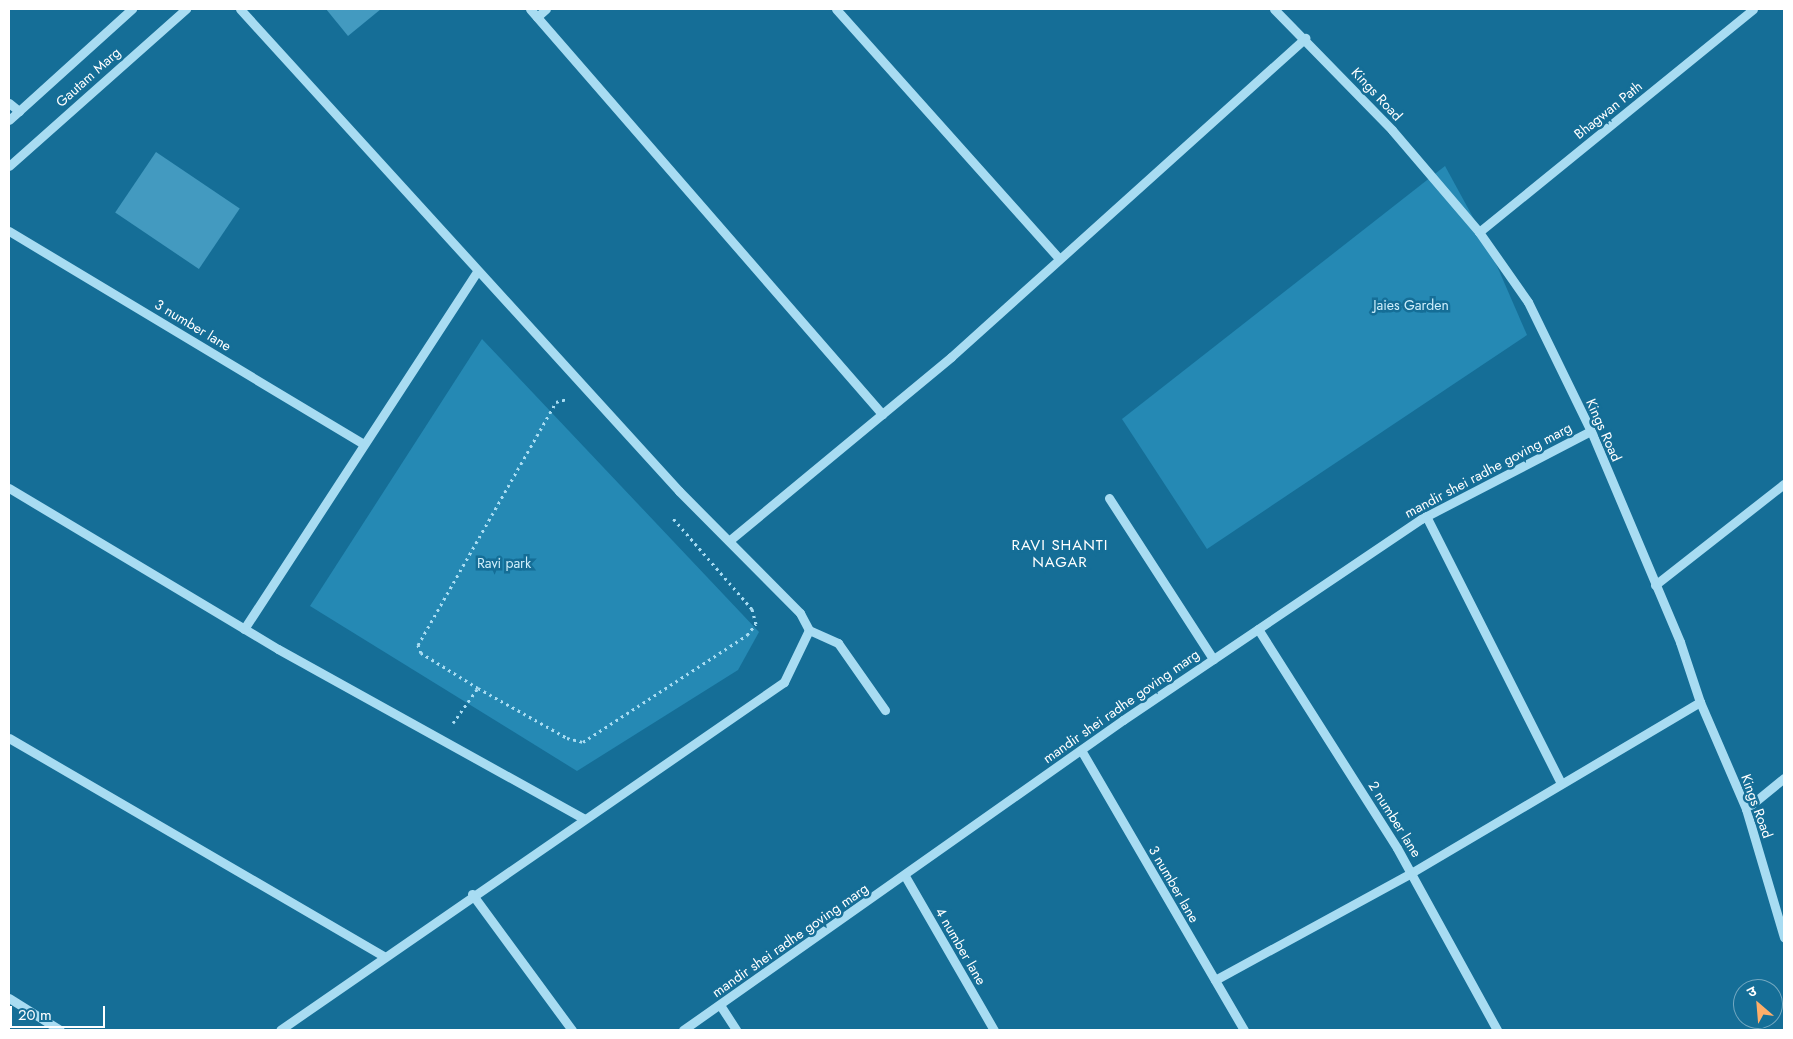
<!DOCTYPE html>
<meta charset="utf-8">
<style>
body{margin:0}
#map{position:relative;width:1793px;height:1039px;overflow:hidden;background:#156e97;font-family:Jost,"Noto Sans Devanagari",sans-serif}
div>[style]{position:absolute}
.green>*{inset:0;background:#2589b4}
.building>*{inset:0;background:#439ac0;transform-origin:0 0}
.path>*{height:3px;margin-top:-1.5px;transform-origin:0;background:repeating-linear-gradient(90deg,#a8dcf2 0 2.5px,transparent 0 6.5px)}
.minor>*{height:9px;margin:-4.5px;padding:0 4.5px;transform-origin:4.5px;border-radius:4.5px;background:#a8dcf2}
span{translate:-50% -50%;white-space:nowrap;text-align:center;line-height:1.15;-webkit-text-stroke:5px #156e97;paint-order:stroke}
.street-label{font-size:14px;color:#fff}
.park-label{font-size:14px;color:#cfeffc}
.neighbourhood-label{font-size:15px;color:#fff;letter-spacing:1px}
.frame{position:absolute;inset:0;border:10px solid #fff;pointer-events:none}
.north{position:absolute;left:1733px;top:979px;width:50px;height:50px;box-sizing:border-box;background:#156e97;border:1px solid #73a8c1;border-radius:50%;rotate:333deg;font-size:14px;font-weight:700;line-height:20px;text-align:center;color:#fff}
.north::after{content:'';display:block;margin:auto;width:18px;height:22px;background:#ffae69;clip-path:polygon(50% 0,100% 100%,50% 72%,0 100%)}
.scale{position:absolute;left:10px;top:1006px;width:95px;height:22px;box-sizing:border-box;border:2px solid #fff;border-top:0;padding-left:6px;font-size:15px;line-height:18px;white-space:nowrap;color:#fff;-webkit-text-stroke:4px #156e97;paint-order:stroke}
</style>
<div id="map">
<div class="green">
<i style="clip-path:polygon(1445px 166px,1487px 243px,1527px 335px,1207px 549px,1122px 419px)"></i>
<i style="clip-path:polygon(482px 339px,759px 632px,738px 670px,577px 771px,310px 606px)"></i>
</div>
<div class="building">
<i style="clip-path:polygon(326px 9px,381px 9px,348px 36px)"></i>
<i style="left:156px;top:152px;width:101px;height:73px;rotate:34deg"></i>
</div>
<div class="path">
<i style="left:478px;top:688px;width:102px;rotate:29.3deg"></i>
<i style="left:567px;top:738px;width:16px;rotate:14deg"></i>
<i style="left:583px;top:742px;width:196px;rotate:-33.1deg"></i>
<i style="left:747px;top:635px;width:14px;rotate:-51deg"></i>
<i style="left:756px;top:624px;width:16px;rotate:-105deg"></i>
<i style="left:752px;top:609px;width:122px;rotate:-131deg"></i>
<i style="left:453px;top:723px;width:43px;rotate:-54.5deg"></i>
<i style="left:478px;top:688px;width:67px;rotate:-148.4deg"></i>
<i style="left:421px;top:653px;width:9px;rotate:-111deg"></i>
<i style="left:418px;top:645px;width:279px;rotate:-60.4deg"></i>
<i style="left:556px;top:402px;width:11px;rotate:-15deg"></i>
</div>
<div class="minor">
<i style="left:240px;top:9px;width:652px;rotate:47.67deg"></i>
<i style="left:679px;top:491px;width:172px;rotate:45.2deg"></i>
<i style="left:800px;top:613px;width:19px;rotate:62deg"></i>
<i style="left:809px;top:630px;width:58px;rotate:115.7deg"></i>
<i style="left:784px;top:682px;width:612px;rotate:145.38deg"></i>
<i style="left:530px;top:9px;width:537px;rotate:49deg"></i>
<i style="left:836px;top:9px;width:334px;rotate:48.2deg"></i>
<i style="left:1274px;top:9px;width:169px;rotate:45.7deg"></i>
<i style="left:1392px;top:130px;width:134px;rotate:49.5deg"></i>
<i style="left:1479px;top:232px;width:85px;rotate:55deg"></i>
<i style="left:1528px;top:302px;width:144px;rotate:64deg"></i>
<i style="left:1591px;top:431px;width:229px;rotate:67.1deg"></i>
<i style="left:1680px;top:642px;width:63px;rotate:71.6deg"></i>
<i style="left:1700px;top:702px;width:116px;rotate:66.7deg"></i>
<i style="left:1746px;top:809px;width:134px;rotate:73.5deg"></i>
<i style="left:537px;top:17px;width:12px;rotate:-42deg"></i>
<i style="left:9px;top:103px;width:13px;rotate:39deg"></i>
<i style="left:9px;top:120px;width:166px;rotate:-42.1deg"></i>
<i style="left:9px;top:166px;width:237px;rotate:-41.6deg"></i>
<i style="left:9px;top:231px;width:413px;rotate:31deg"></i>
<i style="left:1479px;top:232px;width:353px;rotate:-39.1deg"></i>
<i style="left:9px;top:488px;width:313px;rotate:30.9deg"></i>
<i style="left:278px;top:649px;width:349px;rotate:29deg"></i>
<i style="left:1109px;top:498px;width:192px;rotate:57.1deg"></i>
<i style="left:1426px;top:516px;width:299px;rotate:63.2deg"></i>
<i style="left:730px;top:540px;width:287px;rotate:-39.6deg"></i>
<i style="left:951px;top:357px;width:477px;rotate:-42deg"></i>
<i style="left:1655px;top:585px;width:164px;rotate:-38.1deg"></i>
<i style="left:244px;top:629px;width:426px;rotate:-56.9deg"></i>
<i style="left:1258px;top:629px;width:259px;rotate:57.6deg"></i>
<i style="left:1397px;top:848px;width:208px;rotate:61.2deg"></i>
<i style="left:809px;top:630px;width:32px;rotate:24deg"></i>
<i style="left:838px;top:643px;width:82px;rotate:55deg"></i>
<i style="left:9px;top:738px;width:435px;rotate:30.2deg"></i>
<i style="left:1081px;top:750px;width:324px;rotate:59.8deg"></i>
<i style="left:1746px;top:809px;width:49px;rotate:-39.2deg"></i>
<i style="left:905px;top:876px;width:178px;rotate:60deg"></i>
<i style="left:472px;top:894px;width:169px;rotate:53.7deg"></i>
<i style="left:1215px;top:980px;width:223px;rotate:-28.6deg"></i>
<i style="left:1411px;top:873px;width:336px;rotate:-30.6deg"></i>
<i style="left:9px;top:998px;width:60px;rotate:32.1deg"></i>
<i style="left:720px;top:1005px;width:30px;rotate:57deg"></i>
<i style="left:683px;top:1030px;width:538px;rotate:-35.17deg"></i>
<i style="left:1123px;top:720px;width:359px;rotate:-34deg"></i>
<i style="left:1421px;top:519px;width:191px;rotate:-27.4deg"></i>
</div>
<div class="street-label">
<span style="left:88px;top:77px;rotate:-42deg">Gautam Marg</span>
<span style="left:1377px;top:94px;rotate:47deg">Kings Road</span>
<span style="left:1608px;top:110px;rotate:-39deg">Bhagwan Path</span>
<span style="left:193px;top:325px;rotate:31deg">3 number lane</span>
<span style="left:1604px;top:430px;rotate:66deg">Kings Road</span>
<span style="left:1488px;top:470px;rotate:-28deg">mandir shei radhe goving marg</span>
<span style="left:1121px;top:706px;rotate:-35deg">mandir shei radhe goving marg</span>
<span style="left:1757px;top:806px;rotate:70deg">Kings Road</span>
<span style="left:1395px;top:819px;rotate:58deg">2 number lane</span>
<span style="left:1174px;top:884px;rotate:60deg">3 number lane</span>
<span style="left:790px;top:940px;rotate:-35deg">mandir shei radhe goving marg</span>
<span style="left:961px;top:946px;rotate:60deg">4 number lane</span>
</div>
<div class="park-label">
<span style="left:1411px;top:305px">Jaies Garden</span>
<span style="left:504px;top:563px">Ravi park</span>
</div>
<div class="neighbourhood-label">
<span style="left:1060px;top:554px">RAVI SHANTI<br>NAGAR</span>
</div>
<div class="frame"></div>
<div class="north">उ</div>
<div class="scale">20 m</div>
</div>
